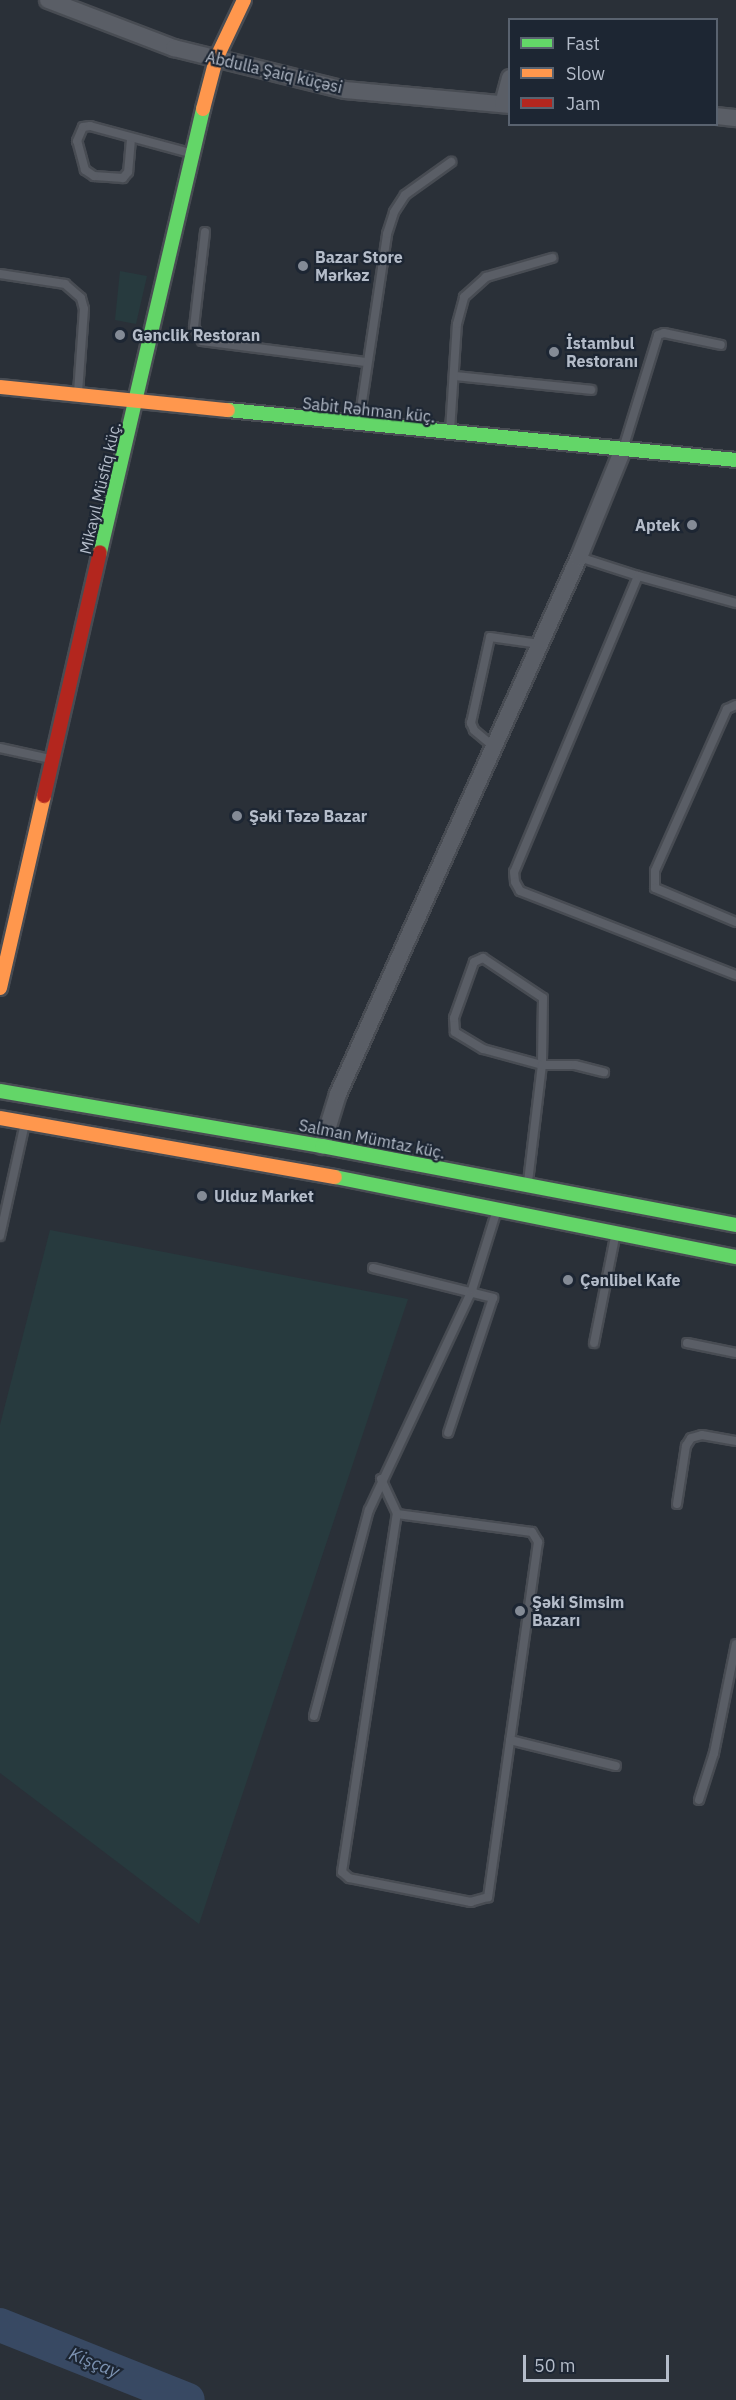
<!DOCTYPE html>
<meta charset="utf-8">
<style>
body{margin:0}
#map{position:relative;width:736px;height:2400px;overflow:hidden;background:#2a3038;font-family:"IBM Plex Sans",sans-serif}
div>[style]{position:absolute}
.green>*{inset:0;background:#273a3e}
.river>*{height:34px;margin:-17px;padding:0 17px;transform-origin:17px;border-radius:17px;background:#384963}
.roads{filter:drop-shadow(2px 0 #484c53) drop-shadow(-2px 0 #484c53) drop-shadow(0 2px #484c53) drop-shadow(0 -2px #484c53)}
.lane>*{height:8px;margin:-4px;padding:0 4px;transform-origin:4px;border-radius:4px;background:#5a5e66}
.street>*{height:16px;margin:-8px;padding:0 8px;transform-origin:8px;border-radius:8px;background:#5a5e66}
.fast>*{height:14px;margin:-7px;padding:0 7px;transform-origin:7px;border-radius:7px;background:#63d668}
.slow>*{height:14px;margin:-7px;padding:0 7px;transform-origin:7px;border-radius:7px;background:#ff974d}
.jam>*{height:14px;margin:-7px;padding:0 7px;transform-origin:7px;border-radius:7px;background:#b3261e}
.dots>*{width:16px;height:16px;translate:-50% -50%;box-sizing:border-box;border:3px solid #1d2633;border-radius:50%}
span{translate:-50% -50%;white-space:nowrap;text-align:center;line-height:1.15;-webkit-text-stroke:4.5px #1d2633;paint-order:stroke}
.street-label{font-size:16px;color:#b4bcc9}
.poi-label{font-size:16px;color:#b4bcc9;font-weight:700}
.left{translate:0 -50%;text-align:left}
.right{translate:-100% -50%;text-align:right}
.water-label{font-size:18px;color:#7c92b1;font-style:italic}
.legend{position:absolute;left:508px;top:18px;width:210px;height:108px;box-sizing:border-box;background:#1d2633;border:2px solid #59626f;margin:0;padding:8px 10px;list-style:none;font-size:18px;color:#b4bcc9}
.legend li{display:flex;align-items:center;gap:12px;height:30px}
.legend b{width:30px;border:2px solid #59626f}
.scale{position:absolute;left:523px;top:2355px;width:146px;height:27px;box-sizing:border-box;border:3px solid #b4bcc9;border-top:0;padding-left:8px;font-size:18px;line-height:21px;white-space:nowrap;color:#b4bcc9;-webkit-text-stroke:4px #1d2633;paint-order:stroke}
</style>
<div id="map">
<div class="green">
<i style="clip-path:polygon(120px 271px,147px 276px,136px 324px,115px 320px)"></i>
<i style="clip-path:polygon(50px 1230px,408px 1299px,199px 1924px,0 1773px,0 1425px)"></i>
</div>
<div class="river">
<i style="left:0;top:2325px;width:202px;rotate:21.7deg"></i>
</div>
<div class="roads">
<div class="lane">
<i style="left:131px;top:139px;width:33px;rotate:95deg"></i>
<i style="left:128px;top:172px;width:8px;rotate:130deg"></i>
<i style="left:123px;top:178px;width:29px;rotate:-176deg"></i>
<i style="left:94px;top:176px;width:11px;rotate:-146deg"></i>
<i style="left:85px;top:170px;width:30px;rotate:-105deg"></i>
<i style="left:77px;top:141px;width:15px;rotate:-67deg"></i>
<i style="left:83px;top:127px;width:7px;rotate:-8deg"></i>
<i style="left:90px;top:126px;width:104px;rotate:15.1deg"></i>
<i style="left:205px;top:232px;width:96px;rotate:96.6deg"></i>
<i style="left:194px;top:327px;width:16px;rotate:60deg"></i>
<i style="left:202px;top:341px;width:165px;rotate:7.3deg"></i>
<i style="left:0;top:274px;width:66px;rotate:8.7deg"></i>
<i style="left:65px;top:284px;width:21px;rotate:41deg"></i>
<i style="left:81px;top:298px;width:11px;rotate:75deg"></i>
<i style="left:84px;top:309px;width:83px;rotate:94.1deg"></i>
<i style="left:454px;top:376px;width:138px;rotate:5.8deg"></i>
<i style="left:359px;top:422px;width:190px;rotate:-81.5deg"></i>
<i style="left:387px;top:234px;width:23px;rotate:-72deg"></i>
<i style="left:394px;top:212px;width:20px;rotate:-57deg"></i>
<i style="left:405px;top:195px;width:57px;rotate:-35.7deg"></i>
<i style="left:450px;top:431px;width:107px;rotate:-86.3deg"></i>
<i style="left:457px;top:324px;width:28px;rotate:-75deg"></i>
<i style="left:464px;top:297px;width:30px;rotate:-42deg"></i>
<i style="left:486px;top:277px;width:69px;rotate:-16.1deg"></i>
<i style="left:623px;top:449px;width:119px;rotate:-72.9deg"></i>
<i style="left:658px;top:335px;width:6px;rotate:-18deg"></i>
<i style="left:664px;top:333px;width:58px;rotate:11.9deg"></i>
<i style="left:579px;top:557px;width:62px;rotate:17.9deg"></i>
<i style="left:638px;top:576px;width:321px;rotate:112.7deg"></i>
<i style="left:514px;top:872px;width:10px;rotate:84deg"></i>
<i style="left:515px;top:882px;width:10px;rotate:61deg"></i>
<i style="left:520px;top:891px;width:232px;rotate:21.3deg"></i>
<i style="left:638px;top:576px;width:102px;rotate:15.4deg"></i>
<i style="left:736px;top:705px;width:10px;rotate:156deg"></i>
<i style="left:727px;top:709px;width:177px;rotate:114deg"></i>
<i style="left:655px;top:871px;width:17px;rotate:90deg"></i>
<i style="left:655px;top:888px;width:88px;rotate:22.8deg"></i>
<i style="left:494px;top:747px;width:26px;rotate:-140deg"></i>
<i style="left:474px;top:730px;width:8px;rotate:-113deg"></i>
<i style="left:471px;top:723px;width:88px;rotate:-77.5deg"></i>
<i style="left:490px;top:637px;width:50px;rotate:8deg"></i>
<i style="left:0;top:748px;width:51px;rotate:12.4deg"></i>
<i style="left:483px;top:958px;width:72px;rotate:33.7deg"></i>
<i style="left:543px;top:998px;width:67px;rotate:90.9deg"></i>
<i style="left:542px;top:1065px;width:61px;rotate:-164.8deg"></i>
<i style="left:483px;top:1049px;width:33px;rotate:-149deg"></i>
<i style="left:455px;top:1032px;width:14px;rotate:-94deg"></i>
<i style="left:454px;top:1018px;width:59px;rotate:-70.3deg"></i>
<i style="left:474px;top:962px;width:10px;rotate:-24deg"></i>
<i style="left:528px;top:1182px;width:118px;rotate:-83.2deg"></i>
<i style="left:542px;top:1065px;width:33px"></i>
<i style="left:575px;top:1065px;width:30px;rotate:14deg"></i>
<i style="left:0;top:1236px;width:111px;rotate:-77.5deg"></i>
<i style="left:373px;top:1268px;width:124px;rotate:14deg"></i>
<i style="left:493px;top:1298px;width:142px;rotate:108.4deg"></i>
<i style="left:594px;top:1343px;width:108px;rotate:-78.8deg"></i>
<i style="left:687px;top:1343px;width:50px;rotate:11.5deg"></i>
<i style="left:381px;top:1479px;width:38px;rotate:65deg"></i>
<i style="left:397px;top:1514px;width:136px;rotate:7.6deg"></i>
<i style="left:532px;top:1532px;width:12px;rotate:59deg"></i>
<i style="left:538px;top:1542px;width:359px;rotate:98deg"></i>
<i style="left:488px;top:1897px;width:18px;rotate:164deg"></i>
<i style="left:471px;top:1902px;width:124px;rotate:-168.9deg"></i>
<i style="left:349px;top:1878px;width:9px;rotate:-139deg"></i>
<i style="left:342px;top:1872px;width:362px;rotate:-81.3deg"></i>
<i style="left:677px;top:1504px;width:59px;rotate:-81.2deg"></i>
<i style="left:686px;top:1446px;width:9px;rotate:-58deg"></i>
<i style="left:691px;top:1438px;width:11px;rotate:-15deg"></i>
<i style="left:702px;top:1435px;width:35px;rotate:10deg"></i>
<i style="left:314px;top:1716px;width:213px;rotate:-75.1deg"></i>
<i style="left:369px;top:1510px;width:243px;rotate:-64.9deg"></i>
<i style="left:472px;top:1290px;width:81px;rotate:-72.7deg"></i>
<i style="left:510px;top:1740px;width:109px;rotate:13.8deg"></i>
<i style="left:699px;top:1800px;width:49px;rotate:-72.3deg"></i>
<i style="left:714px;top:1753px;width:111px;rotate:-78.6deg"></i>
</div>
<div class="street">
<i style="left:48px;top:0;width:135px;rotate:20.9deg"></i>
<i style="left:174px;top:48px;width:176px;rotate:13.8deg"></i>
<i style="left:345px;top:90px;width:166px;rotate:5.2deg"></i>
<i style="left:503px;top:104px;width:27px;rotate:-75deg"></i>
<i style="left:716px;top:116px;width:20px;rotate:6deg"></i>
<i style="left:322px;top:1146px;width:54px;rotate:-72.9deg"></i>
<i style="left:338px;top:1094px;width:589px;rotate:-65.83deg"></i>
<i style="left:579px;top:557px;width:117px;rotate:-67.8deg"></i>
</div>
<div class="fast">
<i style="left:228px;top:410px;width:510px;rotate:5.62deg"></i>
<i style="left:100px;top:552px;width:455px;rotate:-76.9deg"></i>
<i style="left:0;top:1091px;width:327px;rotate:9.7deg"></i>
<i style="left:322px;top:1146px;width:421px;rotate:10.8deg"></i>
<i style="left:335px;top:1177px;width:409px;rotate:11.3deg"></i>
</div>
<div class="slow">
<i style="left:203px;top:109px;width:52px;rotate:-75.4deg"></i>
<i style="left:216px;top:59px;width:65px;rotate:-64.6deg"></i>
<i style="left:0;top:387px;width:229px;rotate:5.8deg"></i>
<i style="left:0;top:988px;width:197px;rotate:-77.1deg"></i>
<i style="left:0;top:1118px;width:340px;rotate:10deg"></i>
</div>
<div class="jam">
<i style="left:44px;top:796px;width:250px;rotate:-77.1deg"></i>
</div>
</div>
<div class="dots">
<i style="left:303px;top:266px;background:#848b96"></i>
<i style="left:120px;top:335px;background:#848b96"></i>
<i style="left:554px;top:352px;background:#848b96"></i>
<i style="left:692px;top:525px;background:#848b96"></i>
<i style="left:237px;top:816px;background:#848b96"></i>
<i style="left:202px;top:1196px;background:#848b96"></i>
<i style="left:568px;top:1280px;background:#848b96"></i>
<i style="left:520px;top:1611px;background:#848b96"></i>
</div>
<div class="street-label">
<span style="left:274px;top:72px;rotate:13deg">Abdulla Şaiq küçəsi</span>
<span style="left:369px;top:410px;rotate:6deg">Sabit Rəhman küç.</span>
<span style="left:100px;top:488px;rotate:-77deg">Mikayıl Müsfiq küç.</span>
<span style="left:372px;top:1139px;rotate:11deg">Salman Mümtaz küç.</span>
</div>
<div class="poi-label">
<span class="left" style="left:315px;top:266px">Bazar Store<br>Mərkəz</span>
<span class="left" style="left:132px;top:335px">Gənclik Restoran</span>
<span class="left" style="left:566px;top:352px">İstambul<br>Restoranı</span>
<span class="right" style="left:680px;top:525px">Aptek</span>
<span class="left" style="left:249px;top:816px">Şəki Təzə Bazar</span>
<span class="left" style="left:214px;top:1196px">Ulduz Market</span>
<span class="left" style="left:580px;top:1280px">Çənlibel Kafe</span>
<span class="left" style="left:532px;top:1611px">Şəki Simsim<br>Bazarı</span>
</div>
<div class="water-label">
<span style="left:94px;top:2363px;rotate:22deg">Kişçay</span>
</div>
<ul class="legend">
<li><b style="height:8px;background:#63d668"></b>Fast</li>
<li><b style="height:8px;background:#ff974d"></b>Slow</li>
<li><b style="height:8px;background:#b3261e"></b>Jam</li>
</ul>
<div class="scale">50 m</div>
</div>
